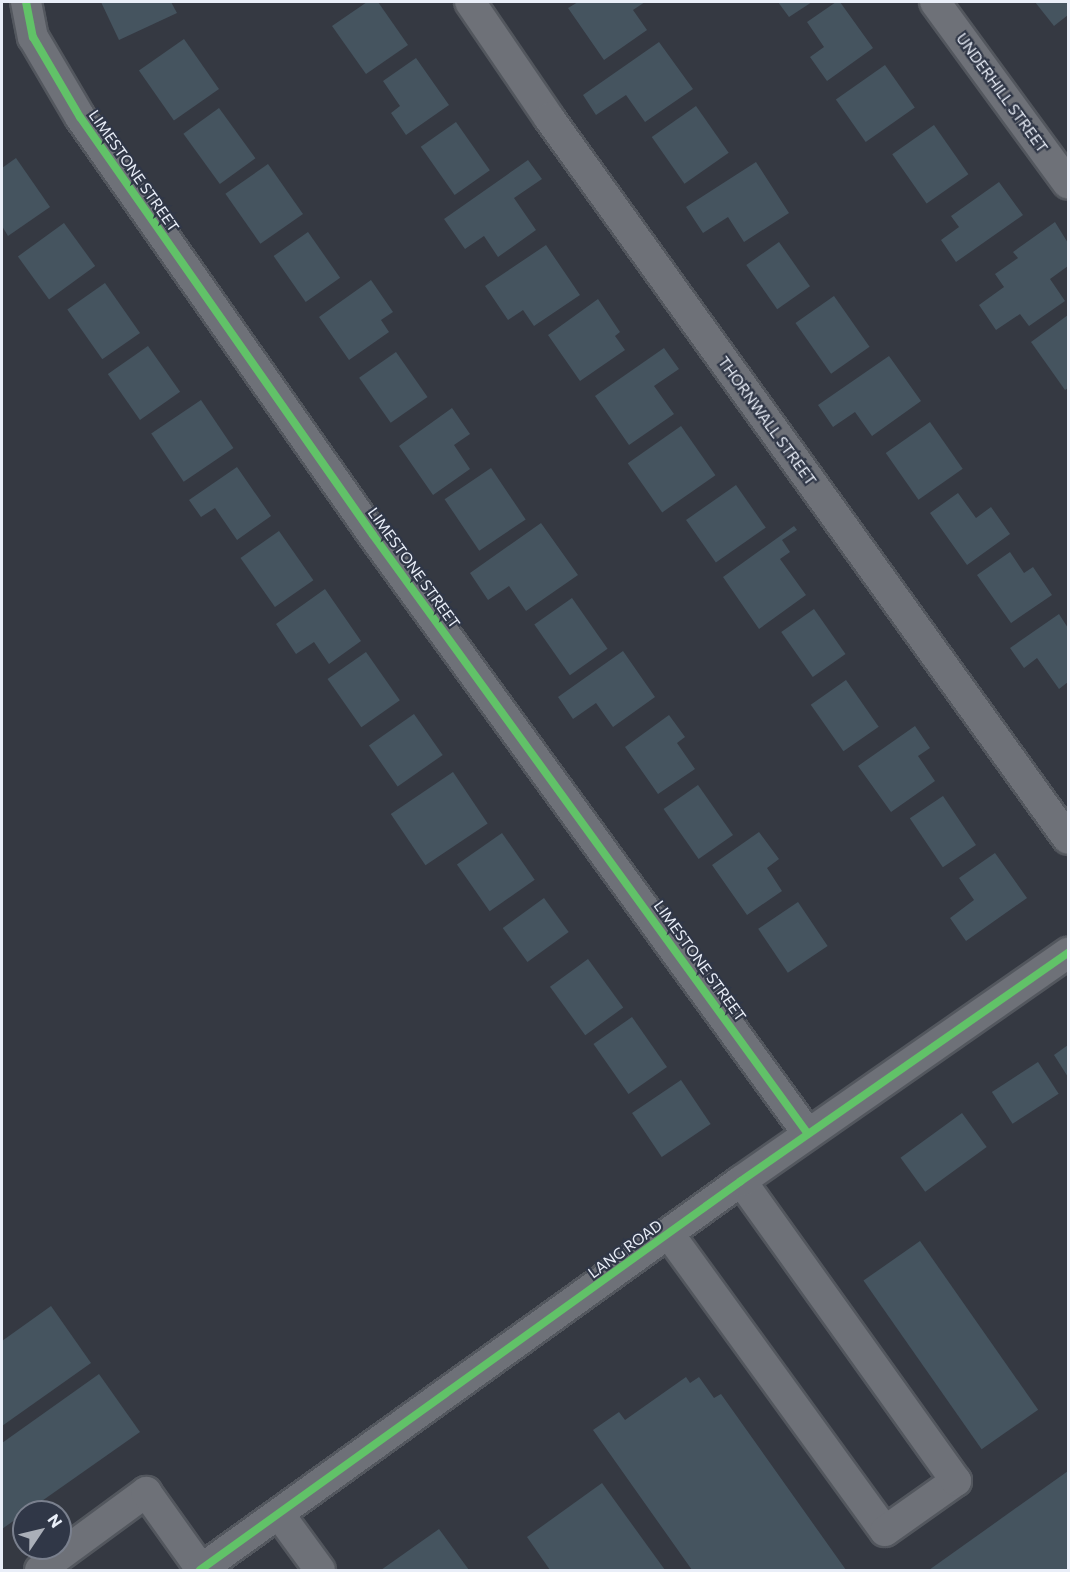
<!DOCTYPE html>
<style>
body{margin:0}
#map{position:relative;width:1070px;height:1572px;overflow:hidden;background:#353942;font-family:Commissioner,sans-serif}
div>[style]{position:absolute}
.building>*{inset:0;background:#45545f;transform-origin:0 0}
.roads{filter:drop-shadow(2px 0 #53575e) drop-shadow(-2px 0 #53575e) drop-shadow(0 2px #53575e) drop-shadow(0 -2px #53575e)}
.minor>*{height:30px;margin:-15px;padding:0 15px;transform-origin:15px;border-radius:15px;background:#6e7178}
.cycleway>*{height:8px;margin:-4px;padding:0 4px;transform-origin:4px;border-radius:4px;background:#61c268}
span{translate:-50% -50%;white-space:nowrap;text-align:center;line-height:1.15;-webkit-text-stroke:4.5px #303747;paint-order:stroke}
.street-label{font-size:15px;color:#e9eef8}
.frame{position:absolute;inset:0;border:3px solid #e9eef8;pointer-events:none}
.north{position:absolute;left:12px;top:1500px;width:60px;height:60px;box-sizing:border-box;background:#303747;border:2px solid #7a808e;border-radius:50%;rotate:55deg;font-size:16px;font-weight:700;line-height:24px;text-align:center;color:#e9eef8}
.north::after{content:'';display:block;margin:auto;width:21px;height:27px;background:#aaafb8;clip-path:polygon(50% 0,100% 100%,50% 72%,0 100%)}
</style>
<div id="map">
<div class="building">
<i style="clip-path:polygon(101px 2px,171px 2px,177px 13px,119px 40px)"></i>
<i style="clip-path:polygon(367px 2px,378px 2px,408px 45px,366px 74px,332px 26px)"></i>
<i style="clip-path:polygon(578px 2px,645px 2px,633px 10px,647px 30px,604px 60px,568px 8px)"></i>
<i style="clip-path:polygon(778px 2px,812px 2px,789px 17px)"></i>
<i style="clip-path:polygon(836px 2px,840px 2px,873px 48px,827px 81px,810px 57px,824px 47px,807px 22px)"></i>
<i style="clip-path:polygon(1035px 2px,1068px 2px,1068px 15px,1054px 26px)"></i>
<i style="left:184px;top:39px;width:61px;height:55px;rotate:55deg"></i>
<i style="clip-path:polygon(659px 42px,693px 89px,645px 122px,626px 95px,596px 115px,583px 95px)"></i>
<i style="clip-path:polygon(416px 58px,449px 105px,406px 135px,391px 113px,400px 106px,383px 81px)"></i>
<i style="left:885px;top:65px;width:52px;height:60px;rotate:55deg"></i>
<i style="left:696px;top:106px;width:57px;height:54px;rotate:55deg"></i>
<i style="left:219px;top:108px;width:62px;height:44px;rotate:54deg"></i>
<i style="left:456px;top:122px;width:59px;height:43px;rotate:55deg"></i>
<i style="left:934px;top:125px;width:60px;height:51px;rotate:55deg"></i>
<i style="clip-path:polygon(16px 158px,50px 207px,8px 236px,2px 226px,2px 168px)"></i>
<i style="clip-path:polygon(528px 160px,542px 179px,514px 198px,536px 230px,498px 257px,484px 236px,465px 249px,444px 219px)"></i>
<i style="clip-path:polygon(756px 162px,789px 213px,744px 242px,728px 217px,703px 233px,686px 207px)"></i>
<i style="left:268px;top:164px;width:61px;height:52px;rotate:55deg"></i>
<i style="clip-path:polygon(999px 182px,1023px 215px,956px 262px,941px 240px,959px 227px,951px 216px)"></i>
<i style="clip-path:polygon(1055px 222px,1068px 243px,1068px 266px,1050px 279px,1065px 301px,1029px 326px,1020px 314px,996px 330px,979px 305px,1004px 287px,995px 274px,1018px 258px,1013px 252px)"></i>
<i style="left:64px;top:223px;width:53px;height:57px;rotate:54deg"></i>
<i style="left:308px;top:232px;width:56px;height:42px;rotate:55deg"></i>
<i style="left:779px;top:242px;width:54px;height:40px;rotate:55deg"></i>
<i style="clip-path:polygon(546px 245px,580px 295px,534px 326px,523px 310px,508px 320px,485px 286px)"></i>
<i style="clip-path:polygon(371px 280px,393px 312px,381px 320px,389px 332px,349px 360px,319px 317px)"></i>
<i style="left:105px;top:283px;width:61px;height:46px;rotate:55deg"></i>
<i style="left:834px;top:296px;width:62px;height:47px;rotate:55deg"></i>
<i style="clip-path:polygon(598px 299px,620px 332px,615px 336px,625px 350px,580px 381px,548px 335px)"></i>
<i style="clip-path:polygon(1068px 315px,1068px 388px,1065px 390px,1031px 342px)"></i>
<i style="left:148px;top:346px;width:56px;height:49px;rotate:55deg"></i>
<i style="clip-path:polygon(664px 348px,679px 369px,654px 386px,674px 414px,629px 445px,595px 396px)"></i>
<i style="left:396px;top:352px;width:55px;height:45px;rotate:55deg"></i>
<i style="clip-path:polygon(889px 356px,921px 401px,872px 436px,855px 412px,833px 427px,818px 405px)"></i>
<i style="left:201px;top:400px;width:58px;height:60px;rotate:56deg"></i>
<i style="clip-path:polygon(452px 408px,470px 434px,454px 445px,470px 469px,433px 495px,399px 446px)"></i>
<i style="left:930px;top:422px;width:57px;height:54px;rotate:55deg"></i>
<i style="left:681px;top:426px;width:60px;height:65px;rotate:55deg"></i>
<i style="clip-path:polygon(237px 467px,271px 516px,237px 540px,215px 508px,201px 517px,189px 500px)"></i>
<i style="left:491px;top:468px;width:62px;height:56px;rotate:56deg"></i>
<i style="left:736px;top:485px;width:52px;height:61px;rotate:55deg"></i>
<i style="clip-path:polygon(958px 493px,976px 518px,991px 507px,1010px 534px,967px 565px,930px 513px)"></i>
<i style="clip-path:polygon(541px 523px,578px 575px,526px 611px,509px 586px,488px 600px,470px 573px)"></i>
<i style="clip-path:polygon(794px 526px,797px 530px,782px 540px,790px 552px,780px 559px,806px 595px,759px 629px,723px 577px)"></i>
<i style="left:279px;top:531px;width:60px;height:47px;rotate:55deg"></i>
<i style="clip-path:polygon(1010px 552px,1024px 573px,1033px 567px,1052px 595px,1011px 623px,977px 575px)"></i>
<i style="clip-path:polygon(325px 589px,361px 641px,329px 664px,314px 642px,296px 654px,276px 624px)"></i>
<i style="left:572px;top:598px;width:62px;height:46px;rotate:55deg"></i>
<i style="left:814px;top:609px;width:55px;height:40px;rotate:55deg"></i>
<i style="clip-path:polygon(1059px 614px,1068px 628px,1068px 682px,1059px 689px,1037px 658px,1024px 668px,1010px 648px)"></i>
<i style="clip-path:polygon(623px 651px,655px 697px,613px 727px,596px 703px,573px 719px,558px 697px)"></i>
<i style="left:366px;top:652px;width:59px;height:47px;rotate:55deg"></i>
<i style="left:846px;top:680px;width:57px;height:43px;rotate:55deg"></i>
<i style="left:414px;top:714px;width:50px;height:55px;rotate:55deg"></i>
<i style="clip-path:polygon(669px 715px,685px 737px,677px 743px,695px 769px,658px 794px,625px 747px)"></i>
<i style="clip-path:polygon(915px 726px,930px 748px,918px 756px,935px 781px,891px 812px,858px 766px)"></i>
<i style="left:453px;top:772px;width:62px;height:75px;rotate:56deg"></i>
<i style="left:698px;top:785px;width:61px;height:42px;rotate:55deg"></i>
<i style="left:943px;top:796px;width:59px;height:40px;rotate:56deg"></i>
<i style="clip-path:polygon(759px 832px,779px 859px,767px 868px,782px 891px,747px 915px,712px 865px)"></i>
<i style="left:502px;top:833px;width:57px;height:55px;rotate:55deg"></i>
<i style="clip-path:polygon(995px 853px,1027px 898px,966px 941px,950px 918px,974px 900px,959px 878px)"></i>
<i style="left:544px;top:898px;width:42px;height:51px;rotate:54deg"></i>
<i style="left:798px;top:902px;width:53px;height:48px;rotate:56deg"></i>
<i style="left:588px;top:959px;width:60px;height:47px;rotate:54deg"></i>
<i style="left:632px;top:1017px;width:61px;height:47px;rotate:55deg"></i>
<i style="clip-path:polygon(1068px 1045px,1068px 1077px,1054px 1055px)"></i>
<i style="left:1038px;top:1062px;width:38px;height:55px;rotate:57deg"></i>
<i style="left:681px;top:1080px;width:53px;height:59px;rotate:56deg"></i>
<i style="left:962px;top:1113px;width:42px;height:76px;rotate:54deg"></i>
<i style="left:920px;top:1241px;width:206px;height:69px;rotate:55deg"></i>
<i style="clip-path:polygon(51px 1306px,91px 1363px,2px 1426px,2px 1341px)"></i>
<i style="clip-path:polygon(99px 1374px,140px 1432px,2px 1529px,2px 1443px)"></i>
<i style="clip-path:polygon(686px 1377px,690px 1383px,699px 1377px,714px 1398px,721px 1394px,846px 1570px,692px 1570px,593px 1430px,619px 1412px,625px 1420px)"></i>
<i style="clip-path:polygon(1068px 1471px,1068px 1570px,929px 1570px)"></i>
<i style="clip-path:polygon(602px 1483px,665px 1570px,550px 1570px,527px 1537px)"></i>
<i style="clip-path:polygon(439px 1529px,469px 1570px,381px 1570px)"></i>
</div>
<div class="roads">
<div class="minor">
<i style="left:26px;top:2px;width:36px;rotate:79deg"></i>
<i style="left:33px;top:37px;width:93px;rotate:59.6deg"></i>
<i style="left:80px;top:117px;width:510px;rotate:54.97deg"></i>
<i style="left:373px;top:535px;width:740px;rotate:54.01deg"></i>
<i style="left:470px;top:2px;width:140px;rotate:55.7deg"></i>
<i style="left:549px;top:118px;width:888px;rotate:54.25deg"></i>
<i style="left:935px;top:2px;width:225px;rotate:53.8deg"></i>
<i style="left:669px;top:1234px;width:367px;rotate:54deg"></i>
<i style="left:885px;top:1531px;width:87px;rotate:-35.2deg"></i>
<i style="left:956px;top:1481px;width:369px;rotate:-125.6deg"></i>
<i style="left:279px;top:1514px;width:69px;rotate:53.8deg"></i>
<i style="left:40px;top:1570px;width:132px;rotate:-36.3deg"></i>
<i style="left:146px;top:1492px;width:95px;rotate:54.5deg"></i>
<i style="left:200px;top:1570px;width:666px;rotate:-35.72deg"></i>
<i style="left:741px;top:1181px;width:399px;rotate:-34.9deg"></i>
</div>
</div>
<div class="cycleway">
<i style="left:26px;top:2px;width:36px;rotate:79deg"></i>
<i style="left:33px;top:37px;width:93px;rotate:59.6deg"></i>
<i style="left:80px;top:117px;width:510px;rotate:54.97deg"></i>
<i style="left:373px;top:535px;width:740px;rotate:54.01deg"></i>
<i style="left:200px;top:1570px;width:666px;rotate:-35.72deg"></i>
<i style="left:741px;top:1181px;width:399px;rotate:-34.9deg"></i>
</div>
<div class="street-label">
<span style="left:1002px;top:93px;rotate:54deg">UNDERHILL STREET</span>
<span style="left:134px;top:171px;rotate:55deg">LIMESTONE STREET</span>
<span style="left:767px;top:421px;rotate:54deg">THORNWALL STREET</span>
<span style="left:414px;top:568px;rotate:54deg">LIMESTONE STREET</span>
<span style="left:700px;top:961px;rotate:54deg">LIMESTONE STREET</span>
<span style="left:625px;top:1249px;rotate:-36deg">LANG ROAD</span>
</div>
<div class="frame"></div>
<div class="north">N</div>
</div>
